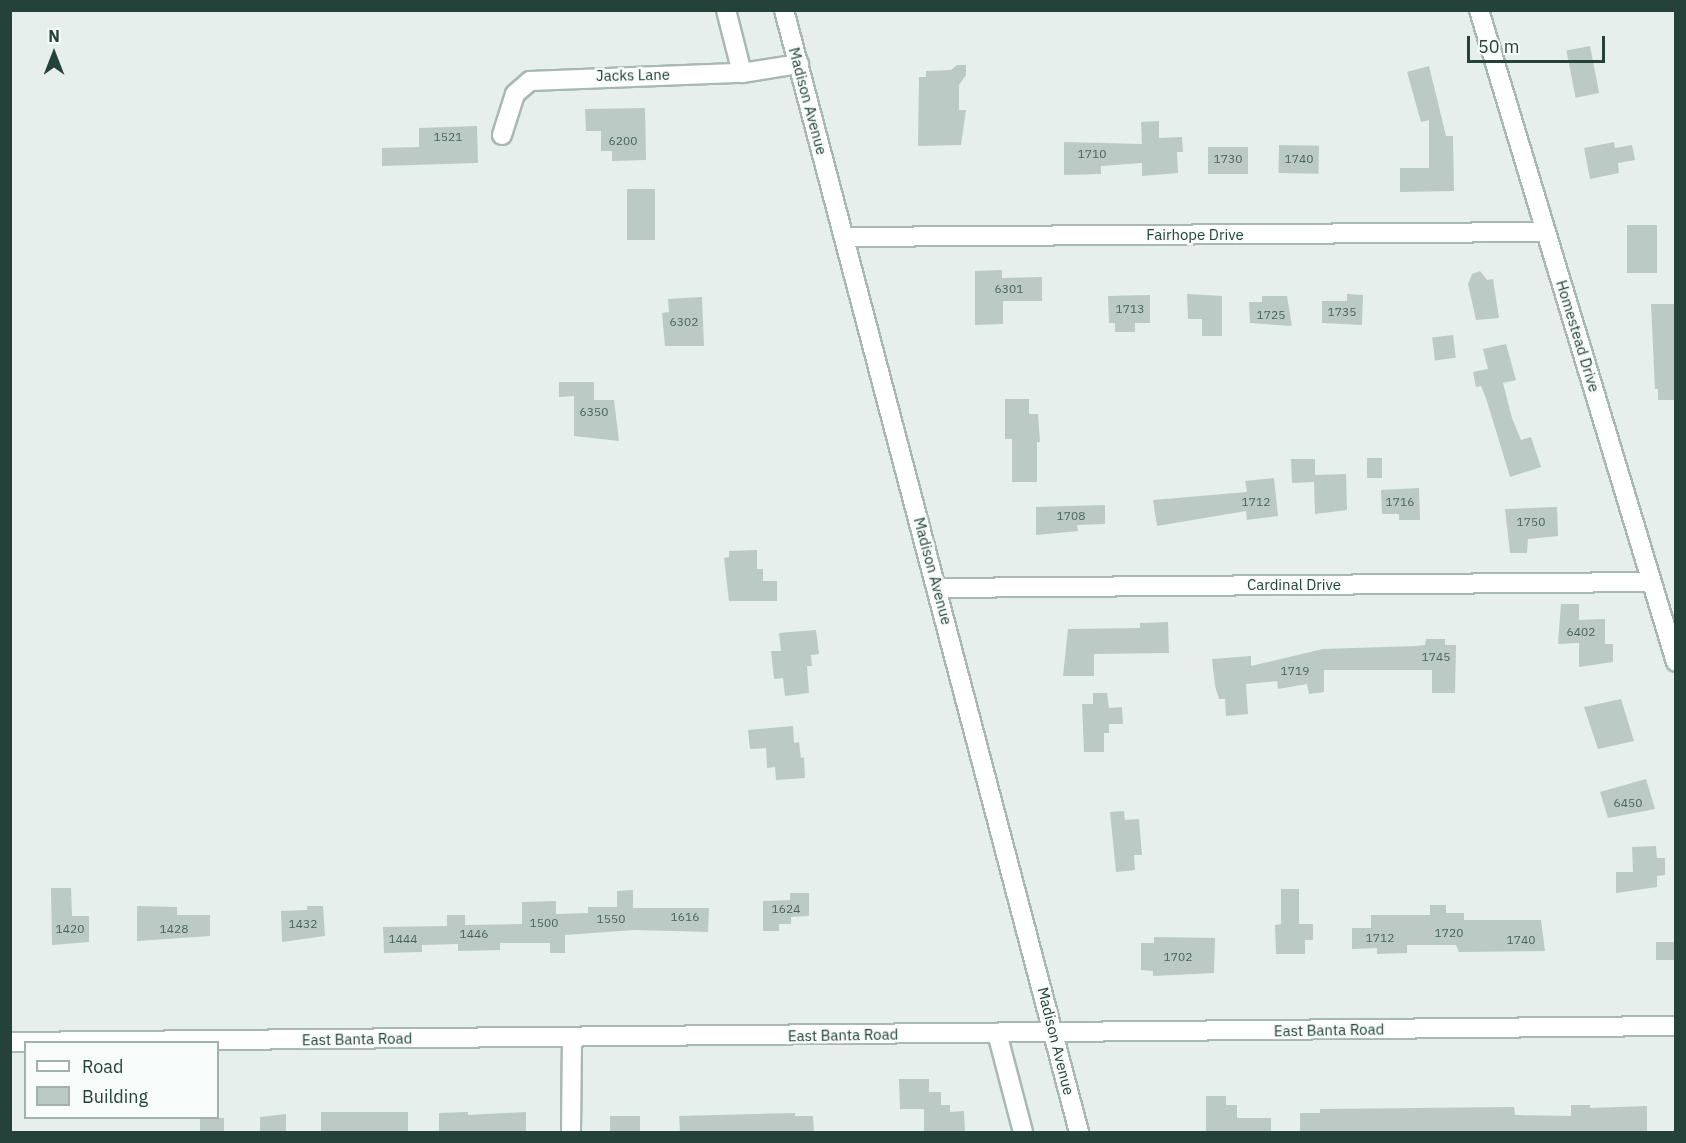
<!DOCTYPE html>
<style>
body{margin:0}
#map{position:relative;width:1686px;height:1143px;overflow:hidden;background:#e6efeb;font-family:"IBM Plex Sans",sans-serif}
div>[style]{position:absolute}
.building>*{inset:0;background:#bbcac4;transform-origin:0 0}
.roads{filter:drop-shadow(2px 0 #a8b8b2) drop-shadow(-2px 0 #a8b8b2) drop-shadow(0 2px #a8b8b2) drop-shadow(0 -2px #a8b8b2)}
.minor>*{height:18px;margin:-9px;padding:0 9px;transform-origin:9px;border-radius:9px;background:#fff}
.tertiary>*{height:18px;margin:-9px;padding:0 9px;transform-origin:9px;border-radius:9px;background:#fff}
.secondary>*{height:18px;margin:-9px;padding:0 9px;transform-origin:9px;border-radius:9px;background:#fff}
span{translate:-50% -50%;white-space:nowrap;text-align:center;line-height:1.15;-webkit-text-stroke:5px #f7fbf9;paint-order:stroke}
.number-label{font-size:12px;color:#4a645c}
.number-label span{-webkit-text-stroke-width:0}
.street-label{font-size:15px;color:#24423a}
.frame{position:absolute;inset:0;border:12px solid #24423a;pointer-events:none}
.legend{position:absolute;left:24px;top:1041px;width:195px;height:78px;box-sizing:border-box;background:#f7fbf9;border:2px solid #a3b1ad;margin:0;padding:8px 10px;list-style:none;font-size:18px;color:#24423a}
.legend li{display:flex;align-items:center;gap:12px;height:30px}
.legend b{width:30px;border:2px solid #a3b1ad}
.north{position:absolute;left:24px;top:24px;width:60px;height:60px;-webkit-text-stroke:4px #f7fbf9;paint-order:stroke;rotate:0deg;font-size:16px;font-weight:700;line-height:24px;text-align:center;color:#24423a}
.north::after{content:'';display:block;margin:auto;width:21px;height:27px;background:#24423a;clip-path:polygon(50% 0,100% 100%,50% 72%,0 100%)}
.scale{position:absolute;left:1467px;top:36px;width:138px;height:27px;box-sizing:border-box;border:3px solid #24423a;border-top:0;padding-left:8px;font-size:18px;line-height:21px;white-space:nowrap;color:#24423a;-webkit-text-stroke:4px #f7fbf9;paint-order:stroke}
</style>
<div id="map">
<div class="building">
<i style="left:1590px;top:46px;width:48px;height:24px;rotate:79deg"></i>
<i style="clip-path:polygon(957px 65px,966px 65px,966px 75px,959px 85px,959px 110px,966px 110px,961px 145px,918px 146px,919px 77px,926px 77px,926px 71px,951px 70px)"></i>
<i style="clip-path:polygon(1429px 66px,1446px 136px,1453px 136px,1454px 191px,1400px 192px,1400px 168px,1429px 168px,1429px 120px,1421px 122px,1407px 72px)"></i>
<i style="clip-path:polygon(645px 108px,646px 160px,612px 161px,612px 151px,601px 151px,601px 131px,586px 131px,585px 109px)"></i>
<i style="clip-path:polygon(1159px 121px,1159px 138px,1182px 137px,1183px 152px,1177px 152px,1178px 173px,1142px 176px,1142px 163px,1101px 166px,1101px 174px,1064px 175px,1064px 142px,1142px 144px,1141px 122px)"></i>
<i style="clip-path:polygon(477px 126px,478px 163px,382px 166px,382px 148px,419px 147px,419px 128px)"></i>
<i style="clip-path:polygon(1614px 142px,1615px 148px,1632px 145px,1635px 160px,1618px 163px,1619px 173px,1590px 179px,1584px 148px)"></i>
<i style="left:1279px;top:145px;width:40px;height:28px;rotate:1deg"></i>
<i style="left:1208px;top:147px;width:40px;height:27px"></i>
<i style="left:627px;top:189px;width:28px;height:51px"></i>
<i style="left:1627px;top:225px;width:30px;height:48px"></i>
<i style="clip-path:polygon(1002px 270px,1002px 278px,1042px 277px,1042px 301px,1003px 301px,1003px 324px,975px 325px,975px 271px)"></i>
<i style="clip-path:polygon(1480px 271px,1487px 280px,1493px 279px,1499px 318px,1476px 320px,1468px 284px,1472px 274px)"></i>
<i style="clip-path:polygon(1187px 294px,1222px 296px,1222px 336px,1202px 336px,1202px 319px,1188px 319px)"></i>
<i style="clip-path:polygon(1347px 294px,1363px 295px,1362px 325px,1322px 323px,1322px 301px,1347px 301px)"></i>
<i style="clip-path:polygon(1150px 295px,1150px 323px,1135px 323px,1135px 332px,1115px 332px,1115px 323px,1109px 323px,1108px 296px)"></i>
<i style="clip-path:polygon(1262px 296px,1287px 296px,1292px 326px,1250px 323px,1249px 302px,1262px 302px)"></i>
<i style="clip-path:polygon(702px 297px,704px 346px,665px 346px,662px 313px,669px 312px,668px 299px)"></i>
<i style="clip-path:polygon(1651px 304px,1676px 304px,1676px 400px,1658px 400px,1658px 389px,1655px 389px)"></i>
<i style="left:1453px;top:335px;width:23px;height:21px;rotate:83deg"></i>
<i style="clip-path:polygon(1506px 344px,1516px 380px,1503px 383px,1512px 418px,1521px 440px,1531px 437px,1541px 467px,1510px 477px,1486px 398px,1481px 386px,1476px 387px,1473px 372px,1488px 369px,1483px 349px)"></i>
<i style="clip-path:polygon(559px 382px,594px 382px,594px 400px,614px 400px,619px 441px,574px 436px,574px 396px,559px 397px)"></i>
<i style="clip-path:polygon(1005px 399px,1029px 399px,1029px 414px,1038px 414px,1040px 442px,1037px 442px,1037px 482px,1012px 482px,1012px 439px,1005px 439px)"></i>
<i style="left:1367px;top:458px;width:15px;height:20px"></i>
<i style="clip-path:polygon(1291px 459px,1315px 459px,1315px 475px,1346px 474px,1347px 510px,1315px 514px,1314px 482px,1292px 483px)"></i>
<i style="clip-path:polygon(1274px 478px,1278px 516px,1247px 520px,1246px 511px,1157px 526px,1153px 500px,1247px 492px,1245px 481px)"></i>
<i style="clip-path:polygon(1419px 488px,1420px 520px,1399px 520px,1399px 514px,1382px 514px,1381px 490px)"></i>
<i style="clip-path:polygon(1105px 505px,1105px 524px,1077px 525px,1078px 531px,1036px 535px,1036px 507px)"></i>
<i style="clip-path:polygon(1557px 507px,1558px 536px,1528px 539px,1527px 553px,1510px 553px,1505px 509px)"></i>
<i style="clip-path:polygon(757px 550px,757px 569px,763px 569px,763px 581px,777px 581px,777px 601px,729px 601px,724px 558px,729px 557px,729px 551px)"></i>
<i style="clip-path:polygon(1561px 604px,1579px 604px,1579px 620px,1605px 619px,1605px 644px,1613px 644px,1613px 662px,1579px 667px,1579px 643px,1558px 644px)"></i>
<i style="clip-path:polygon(1168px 622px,1169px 653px,1094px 654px,1094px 676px,1063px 676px,1068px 629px,1140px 628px,1140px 623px)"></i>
<i style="clip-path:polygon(816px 630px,819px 654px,811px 655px,812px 666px,807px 666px,809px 693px,785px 696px,783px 678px,774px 679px,771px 651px,781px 651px,779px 633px)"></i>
<i style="clip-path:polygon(1426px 639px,1445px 639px,1445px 645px,1456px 645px,1455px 693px,1432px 693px,1432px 670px,1324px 670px,1324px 692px,1309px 694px,1307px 684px,1278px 689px,1277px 681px,1246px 684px,1248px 714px,1226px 716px,1225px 699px,1219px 699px,1215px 686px,1212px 659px,1251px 656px,1251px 666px,1323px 649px,1417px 646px,1425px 645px)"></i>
<i style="clip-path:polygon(1093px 693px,1107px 693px,1109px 708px,1122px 707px,1123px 724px,1109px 724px,1109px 733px,1104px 733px,1104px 752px,1084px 752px,1082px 704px,1093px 704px)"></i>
<i style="clip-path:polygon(1621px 699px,1634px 741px,1598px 749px,1584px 707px)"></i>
<i style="clip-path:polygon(793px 726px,794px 743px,799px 742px,801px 758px,804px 757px,805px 778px,776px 780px,775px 767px,767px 768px,766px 748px,750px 749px,748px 730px)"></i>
<i style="clip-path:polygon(1646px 779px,1655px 809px,1608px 818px,1600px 792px)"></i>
<i style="clip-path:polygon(1124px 811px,1125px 820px,1139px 819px,1142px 855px,1134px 855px,1135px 870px,1116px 872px,1110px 812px)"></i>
<i style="clip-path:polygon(1656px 846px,1657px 858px,1665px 858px,1665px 875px,1657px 876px,1657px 887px,1616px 893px,1616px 872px,1633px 872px,1632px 847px)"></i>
<i style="clip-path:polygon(51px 888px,71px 888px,72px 916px,89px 916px,89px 942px,52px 945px)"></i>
<i style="clip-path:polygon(1281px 889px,1299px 889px,1299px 924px,1313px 924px,1313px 940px,1305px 940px,1305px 954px,1276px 954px,1275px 925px,1281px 924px)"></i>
<i style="clip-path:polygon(633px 890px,633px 908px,709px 908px,708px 932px,634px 930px,565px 935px,565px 953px,550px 953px,550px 943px,500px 943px,500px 950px,458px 951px,458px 944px,422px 945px,422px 952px,384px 953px,383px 927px,447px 926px,447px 915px,465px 915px,465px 925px,522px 924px,522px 902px,556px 901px,556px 914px,588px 913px,588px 907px,617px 907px,617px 891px)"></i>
<i style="clip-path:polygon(790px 893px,809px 893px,809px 916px,791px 917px,791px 924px,779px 924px,779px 931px,763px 931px,763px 901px,790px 900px)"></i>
<i style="clip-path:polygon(1430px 905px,1446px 905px,1446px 913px,1464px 913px,1464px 920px,1541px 920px,1545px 951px,1459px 952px,1456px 945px,1407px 945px,1407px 953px,1377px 954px,1377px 948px,1352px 949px,1352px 928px,1371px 928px,1371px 915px,1430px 915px)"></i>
<i style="clip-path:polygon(137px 906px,177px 907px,177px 915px,210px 915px,210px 936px,137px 941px)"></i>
<i style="clip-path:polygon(307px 906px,323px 906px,325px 936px,282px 942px,281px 911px,307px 910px)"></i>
<i style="clip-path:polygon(1154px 937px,1215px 938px,1214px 973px,1153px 976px,1153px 971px,1141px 970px,1141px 943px,1154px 943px)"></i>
<i style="left:1656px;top:942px;width:20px;height:18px"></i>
<i style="clip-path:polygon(899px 1079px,929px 1079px,929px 1092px,941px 1092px,941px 1105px,950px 1105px,950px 1112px,964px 1111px,965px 1132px,924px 1132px,924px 1109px,900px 1109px)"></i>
<i style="clip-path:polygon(1206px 1096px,1226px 1096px,1226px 1105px,1237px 1105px,1237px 1118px,1271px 1118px,1271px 1132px,1206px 1132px)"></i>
<i style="clip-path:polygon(1571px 1105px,1590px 1105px,1590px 1108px,1647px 1106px,1647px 1132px,1300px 1132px,1300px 1113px,1320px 1113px,1320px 1109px,1514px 1107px,1515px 1115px,1571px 1116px)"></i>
<i style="left:408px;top:1112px;width:20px;height:87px;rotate:90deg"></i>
<i style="clip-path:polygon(468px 1112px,468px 1115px,526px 1112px,526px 1132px,439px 1132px,439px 1113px)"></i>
<i style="clip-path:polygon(795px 1113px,795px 1116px,813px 1116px,814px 1132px,680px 1132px,679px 1116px)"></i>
<i style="clip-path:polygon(286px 1114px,286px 1132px,260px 1132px,260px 1117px)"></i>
<i style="left:640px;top:1116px;width:16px;height:30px;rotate:90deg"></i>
<i style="left:200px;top:1118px;width:24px;height:14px"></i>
</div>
<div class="roads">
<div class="minor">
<i style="left:726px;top:10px;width:65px;rotate:75.7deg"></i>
<i style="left:1479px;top:10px;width:681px;rotate:73.19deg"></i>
<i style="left:502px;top:135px;width:43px;rotate:-72.4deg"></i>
<i style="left:515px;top:94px;width:20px;rotate:-41deg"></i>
<i style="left:530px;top:81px;width:212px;rotate:-2.2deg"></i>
<i style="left:742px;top:73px;width:58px;rotate:-9deg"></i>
<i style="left:844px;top:237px;width:702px;rotate:-0.41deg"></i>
<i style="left:937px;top:588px;width:714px;rotate:-0.48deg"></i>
<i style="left:997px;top:1033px;width:102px;rotate:75.3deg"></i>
<i style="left:571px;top:1132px;width:94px;rotate:-89.4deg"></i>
</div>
<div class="tertiary">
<i style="left:10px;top:1042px;width:1666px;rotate:-0.55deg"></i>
</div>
<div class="secondary">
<i style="left:784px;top:10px;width:1160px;rotate:75.27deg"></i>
</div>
</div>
<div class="number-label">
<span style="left:448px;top:137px">1521</span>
<span style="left:623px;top:141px">6200</span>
<span style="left:1092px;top:154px">1710</span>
<span style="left:1228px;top:159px">1730</span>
<span style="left:1299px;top:159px">1740</span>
<span style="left:1009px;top:289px">6301</span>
<span style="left:1130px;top:309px">1713</span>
<span style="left:1342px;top:312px">1735</span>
<span style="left:1271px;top:315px">1725</span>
<span style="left:684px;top:322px">6302</span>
<span style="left:594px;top:412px">6350</span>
<span style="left:1256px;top:502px">1712</span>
<span style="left:1400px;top:502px">1716</span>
<span style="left:1071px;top:516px">1708</span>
<span style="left:1531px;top:522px">1750</span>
<span style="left:1581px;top:632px">6402</span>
<span style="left:1436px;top:657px">1745</span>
<span style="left:1295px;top:671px">1719</span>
<span style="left:1628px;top:803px">6450</span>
<span style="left:786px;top:909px">1624</span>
<span style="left:685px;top:917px">1616</span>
<span style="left:611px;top:919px">1550</span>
<span style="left:544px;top:923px">1500</span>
<span style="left:303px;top:924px">1432</span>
<span style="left:70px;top:929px">1420</span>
<span style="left:174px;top:929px">1428</span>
<span style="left:1449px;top:933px">1720</span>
<span style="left:474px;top:934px">1446</span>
<span style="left:1380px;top:938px">1712</span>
<span style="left:403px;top:939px">1444</span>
<span style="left:1521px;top:940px">1740</span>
<span style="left:1178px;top:957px">1702</span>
</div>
<div class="street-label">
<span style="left:633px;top:75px;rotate:-1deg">Jacks Lane</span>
<span style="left:808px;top:101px;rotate:75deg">Madison Avenue</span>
<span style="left:1195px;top:235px">Fairhope Drive</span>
<span style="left:1578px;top:336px;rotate:73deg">Homestead Drive</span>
<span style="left:933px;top:571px;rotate:75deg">Madison Avenue</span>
<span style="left:1294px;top:585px">Cardinal Drive</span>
<span style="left:1329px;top:1030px;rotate:-1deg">East Banta Road</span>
<span style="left:843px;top:1035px;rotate:-1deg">East Banta Road</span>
<span style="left:357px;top:1039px;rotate:-1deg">East Banta Road</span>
<span style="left:1056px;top:1041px;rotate:76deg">Madison Avenue</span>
</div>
<div class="frame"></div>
<ul class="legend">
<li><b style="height:8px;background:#fff"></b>Road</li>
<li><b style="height:16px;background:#bbcac4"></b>Building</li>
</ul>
<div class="north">N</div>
<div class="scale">50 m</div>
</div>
